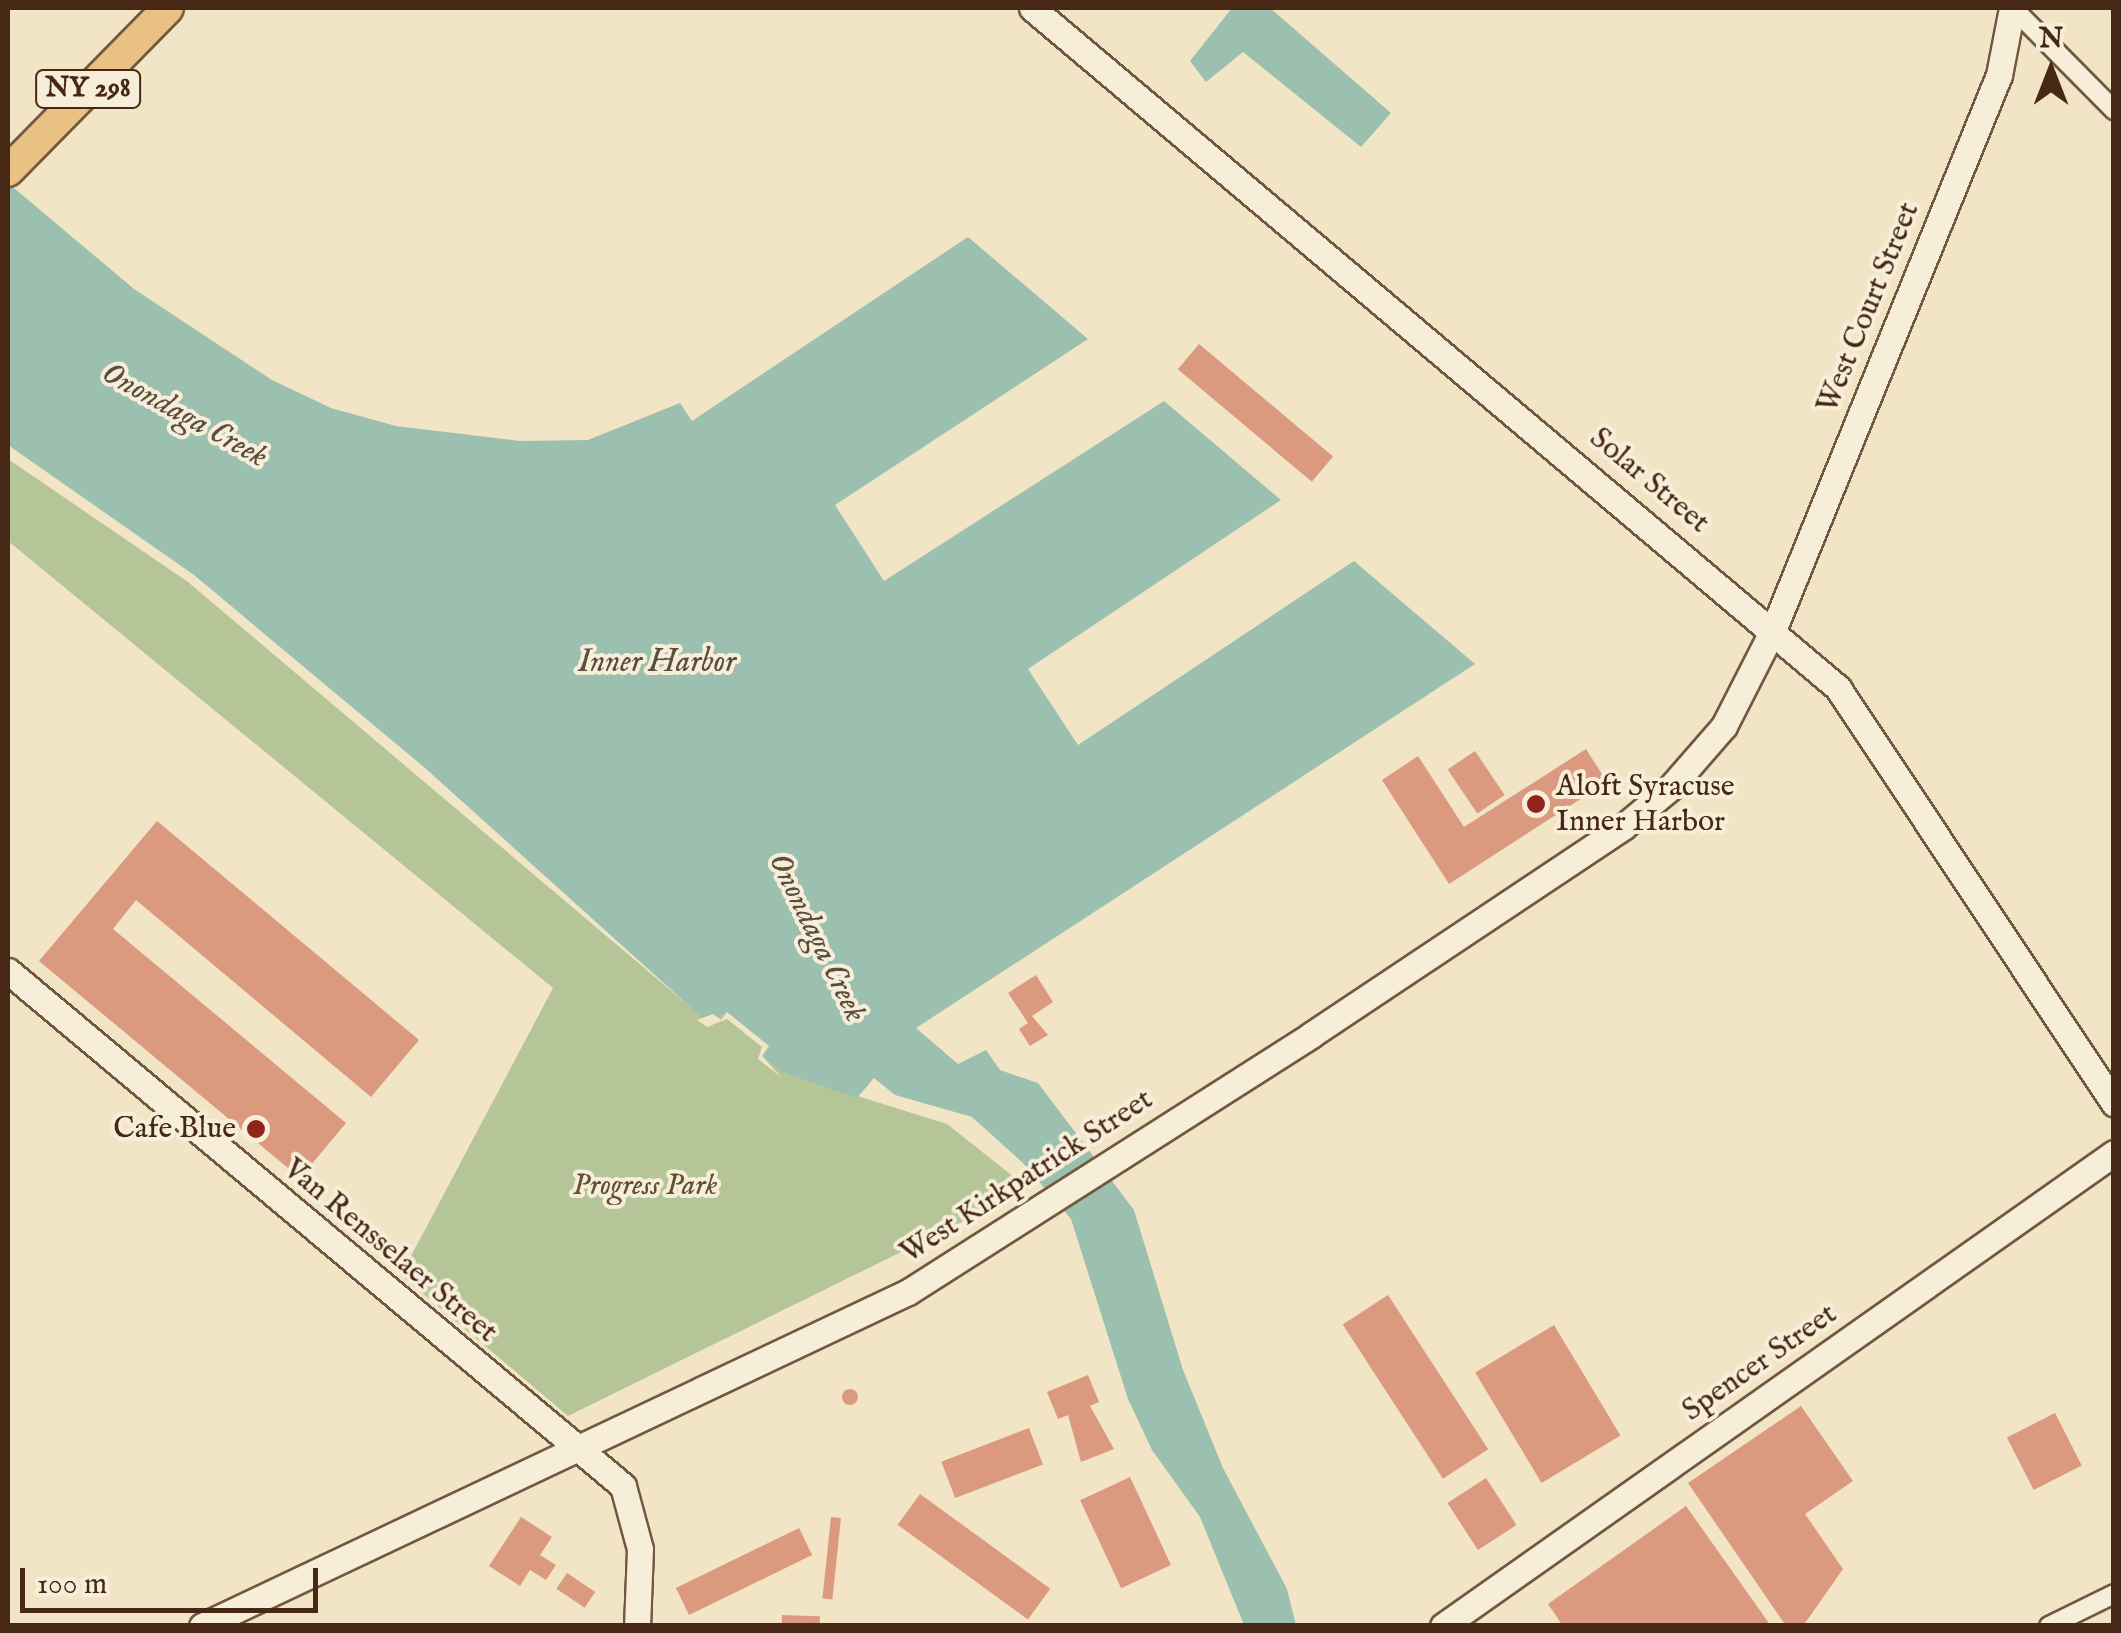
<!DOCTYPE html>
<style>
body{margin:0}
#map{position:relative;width:2121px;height:1633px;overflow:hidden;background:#f2e5c6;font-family:"IM FELL English",serif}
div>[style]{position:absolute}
.green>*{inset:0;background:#b6c598}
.water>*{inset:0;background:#9cc0af}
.pier>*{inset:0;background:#f2e5c6}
.building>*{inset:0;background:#db9980;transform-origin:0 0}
.round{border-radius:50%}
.roads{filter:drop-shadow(2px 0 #725741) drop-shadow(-2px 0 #725741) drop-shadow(0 2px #725741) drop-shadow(0 -2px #725741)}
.street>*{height:18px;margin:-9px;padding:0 9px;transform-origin:9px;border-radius:9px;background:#f7eeda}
.secondary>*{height:25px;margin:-12.5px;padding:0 12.5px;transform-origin:12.5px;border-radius:12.5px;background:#f7eeda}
.primary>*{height:30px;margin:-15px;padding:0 15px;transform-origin:15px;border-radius:15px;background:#e9c283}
.dots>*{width:28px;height:28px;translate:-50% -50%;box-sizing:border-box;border:5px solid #f7eeda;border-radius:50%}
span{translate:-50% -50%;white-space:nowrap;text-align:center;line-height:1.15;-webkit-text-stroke:8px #f7eeda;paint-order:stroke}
.shield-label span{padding:2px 8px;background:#f7eeda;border:2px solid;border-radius:8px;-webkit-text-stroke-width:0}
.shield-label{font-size:28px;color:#472815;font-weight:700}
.street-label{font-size:30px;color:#472815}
.poi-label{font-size:30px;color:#472815}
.left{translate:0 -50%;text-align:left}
.right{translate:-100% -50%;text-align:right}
.park-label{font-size:30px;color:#634f36;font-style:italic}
.water-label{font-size:32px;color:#5c4e3c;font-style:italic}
.frame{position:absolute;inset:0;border:10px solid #472815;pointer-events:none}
.north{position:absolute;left:2001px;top:20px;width:100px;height:100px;-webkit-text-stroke:8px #f7eeda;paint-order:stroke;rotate:0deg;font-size:28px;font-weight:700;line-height:40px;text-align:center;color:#472815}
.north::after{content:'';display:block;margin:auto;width:35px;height:45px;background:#472815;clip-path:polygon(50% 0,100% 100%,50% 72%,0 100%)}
.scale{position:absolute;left:20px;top:1568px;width:298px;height:45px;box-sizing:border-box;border:5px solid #472815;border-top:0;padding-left:12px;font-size:30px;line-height:35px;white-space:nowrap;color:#472815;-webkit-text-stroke:8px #f7eeda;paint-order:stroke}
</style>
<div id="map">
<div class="green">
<i style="clip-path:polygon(8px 459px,188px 582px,707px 1021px,727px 1012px,769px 1046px,784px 1073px,947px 1124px,1029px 1189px,568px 1416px,401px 1275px,553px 988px,8px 541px)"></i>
</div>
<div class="water">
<i style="clip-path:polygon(1232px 8px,1270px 8px,1391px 113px,1361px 147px,1243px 52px,1206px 82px,1190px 61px)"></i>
<i style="clip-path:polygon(8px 183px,134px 289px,272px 380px,331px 408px,396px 426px,520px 441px,588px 440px,680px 403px,692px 421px,968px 237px,1088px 339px,835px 505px,884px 581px,1164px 401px,1281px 500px,1028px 669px,1078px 745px,1354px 561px,1475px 664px,916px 1028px,958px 1064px,986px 1050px,1000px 1070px,1038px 1083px,1134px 1210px,1183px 1370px,1223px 1468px,1287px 1589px,1296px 1625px,1244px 1625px,1200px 1517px,1152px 1450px,1128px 1399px,1071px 1219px,1023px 1163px,972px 1117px,895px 1095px,874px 1078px,857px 1098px,784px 1073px,762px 1056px,769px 1047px,726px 1013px,707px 1022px,425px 768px,194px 575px,8px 445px)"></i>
</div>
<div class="pier">
<i style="clip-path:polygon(727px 1012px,769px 1046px,762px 1056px,781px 1077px,758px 1059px,762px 1047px,727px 1019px,707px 1027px,697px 1020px,713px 1014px,721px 1020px)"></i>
</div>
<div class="building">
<i style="left:1199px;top:344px;width:175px;height:33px;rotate:40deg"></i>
<i style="clip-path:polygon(1586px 749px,1607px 782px,1449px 884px,1382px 780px,1418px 756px,1464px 827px)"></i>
<i style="left:1475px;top:751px;width:53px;height:33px;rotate:56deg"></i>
<i style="clip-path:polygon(157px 821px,419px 1040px,371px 1097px,136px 900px,113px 929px,346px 1123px,300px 1178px,39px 961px)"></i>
<i style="clip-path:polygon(1036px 975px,1053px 1002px,1032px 1016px,1048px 1035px,1030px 1046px,1019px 1029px,1028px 1023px,1008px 993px)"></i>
<i style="left:1388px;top:1295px;width:184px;height:54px;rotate:57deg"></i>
<i style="left:1554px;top:1325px;width:129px;height:92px;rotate:59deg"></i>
<i style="clip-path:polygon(1088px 1375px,1099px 1402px,1090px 1406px,1114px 1449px,1081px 1462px,1068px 1415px,1058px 1419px,1047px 1392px)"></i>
<i class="round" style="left:842px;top:1389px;width:16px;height:16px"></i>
<i style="clip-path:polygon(1801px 1406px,1853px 1481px,1805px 1514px,1843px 1569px,1803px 1626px,1786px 1626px,1688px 1483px)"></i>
<i style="left:2055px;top:1413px;width:59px;height:54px;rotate:63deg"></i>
<i style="left:1029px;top:1428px;width:39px;height:94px;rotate:69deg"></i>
<i style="left:1130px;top:1477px;width:97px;height:55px;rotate:65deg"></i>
<i style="left:1486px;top:1478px;width:56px;height:46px;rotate:57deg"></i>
<i style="left:920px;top:1494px;width:161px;height:38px;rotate:36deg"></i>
<i style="clip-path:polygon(1686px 1506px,1771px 1626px,1563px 1626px,1548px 1604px)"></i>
<i style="clip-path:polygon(521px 1517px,552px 1537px,540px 1555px,556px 1565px,546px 1580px,530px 1570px,520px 1586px,489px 1566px)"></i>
<i style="left:831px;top:1517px;width:10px;height:82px;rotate:6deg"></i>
<i style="left:799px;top:1528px;width:30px;height:137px;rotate:64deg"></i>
<i style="left:567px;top:1573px;width:34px;height:19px;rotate:34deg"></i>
<i style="left:782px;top:1615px;width:38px;height:11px;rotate:2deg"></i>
</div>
<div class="roads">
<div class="street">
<i style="left:2013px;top:8px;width:144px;rotate:45.3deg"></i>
<i style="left:2049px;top:1626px;width:72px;rotate:-26.2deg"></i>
</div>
<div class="secondary">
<i style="left:1032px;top:8px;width:1055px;rotate:40.15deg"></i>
<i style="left:1838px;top:688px;width:499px;rotate:56.4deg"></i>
<i style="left:8px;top:971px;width:802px;rotate:39.94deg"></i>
<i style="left:623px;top:1486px;width:65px;rotate:74.9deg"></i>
<i style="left:640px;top:1549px;width:77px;rotate:92.2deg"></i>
<i style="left:202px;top:1626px;width:781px;rotate:-25.32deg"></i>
<i style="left:908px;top:1292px;width:478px;rotate:-32.5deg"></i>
<i style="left:1311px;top:1035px;width:375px;rotate:-33.7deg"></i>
<i style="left:1623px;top:827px;width:62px;rotate:-39.8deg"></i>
<i style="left:1671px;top:787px;width:81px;rotate:-49deg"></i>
<i style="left:1724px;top:726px;width:110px;rotate:-63deg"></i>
<i style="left:1774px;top:628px;width:597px;rotate:-67.86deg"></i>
<i style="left:1999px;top:75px;width:68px;rotate:-79deg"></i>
<i style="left:1443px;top:1626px;width:821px;rotate:-35.18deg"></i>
</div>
<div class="primary">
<i style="left:8px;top:171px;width:228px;rotate:-45.5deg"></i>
</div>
</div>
<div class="dots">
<i style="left:1536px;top:804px;background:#8f2418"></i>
<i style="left:256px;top:1129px;background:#8f2418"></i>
</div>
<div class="shield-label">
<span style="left:88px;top:89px">NY 298</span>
</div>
<div class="street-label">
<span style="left:1869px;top:308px;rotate:-68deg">West Court Street</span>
<span style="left:1649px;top:481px;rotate:40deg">Solar Street</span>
<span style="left:1027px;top:1177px;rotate:-33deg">West Kirkpatrick Street</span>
<span style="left:390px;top:1251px;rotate:40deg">Van Rensselaer Street</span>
<span style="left:1760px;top:1363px;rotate:-35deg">Spencer Street</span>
</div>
<div class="poi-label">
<span class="left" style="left:1556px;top:804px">Aloft Syracuse<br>Inner Harbor</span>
<span class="right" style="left:236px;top:1129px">Cafe Blue</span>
</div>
<div class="park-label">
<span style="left:645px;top:1186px">Progress Park</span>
</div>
<div class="water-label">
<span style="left:184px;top:416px;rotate:29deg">Onondaga Creek</span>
<span style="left:657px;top:663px">Inner Harbor</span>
<span style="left:816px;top:938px;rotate:64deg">Onondaga Creek</span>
</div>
<div class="frame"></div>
<div class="north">N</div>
<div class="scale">100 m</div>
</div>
